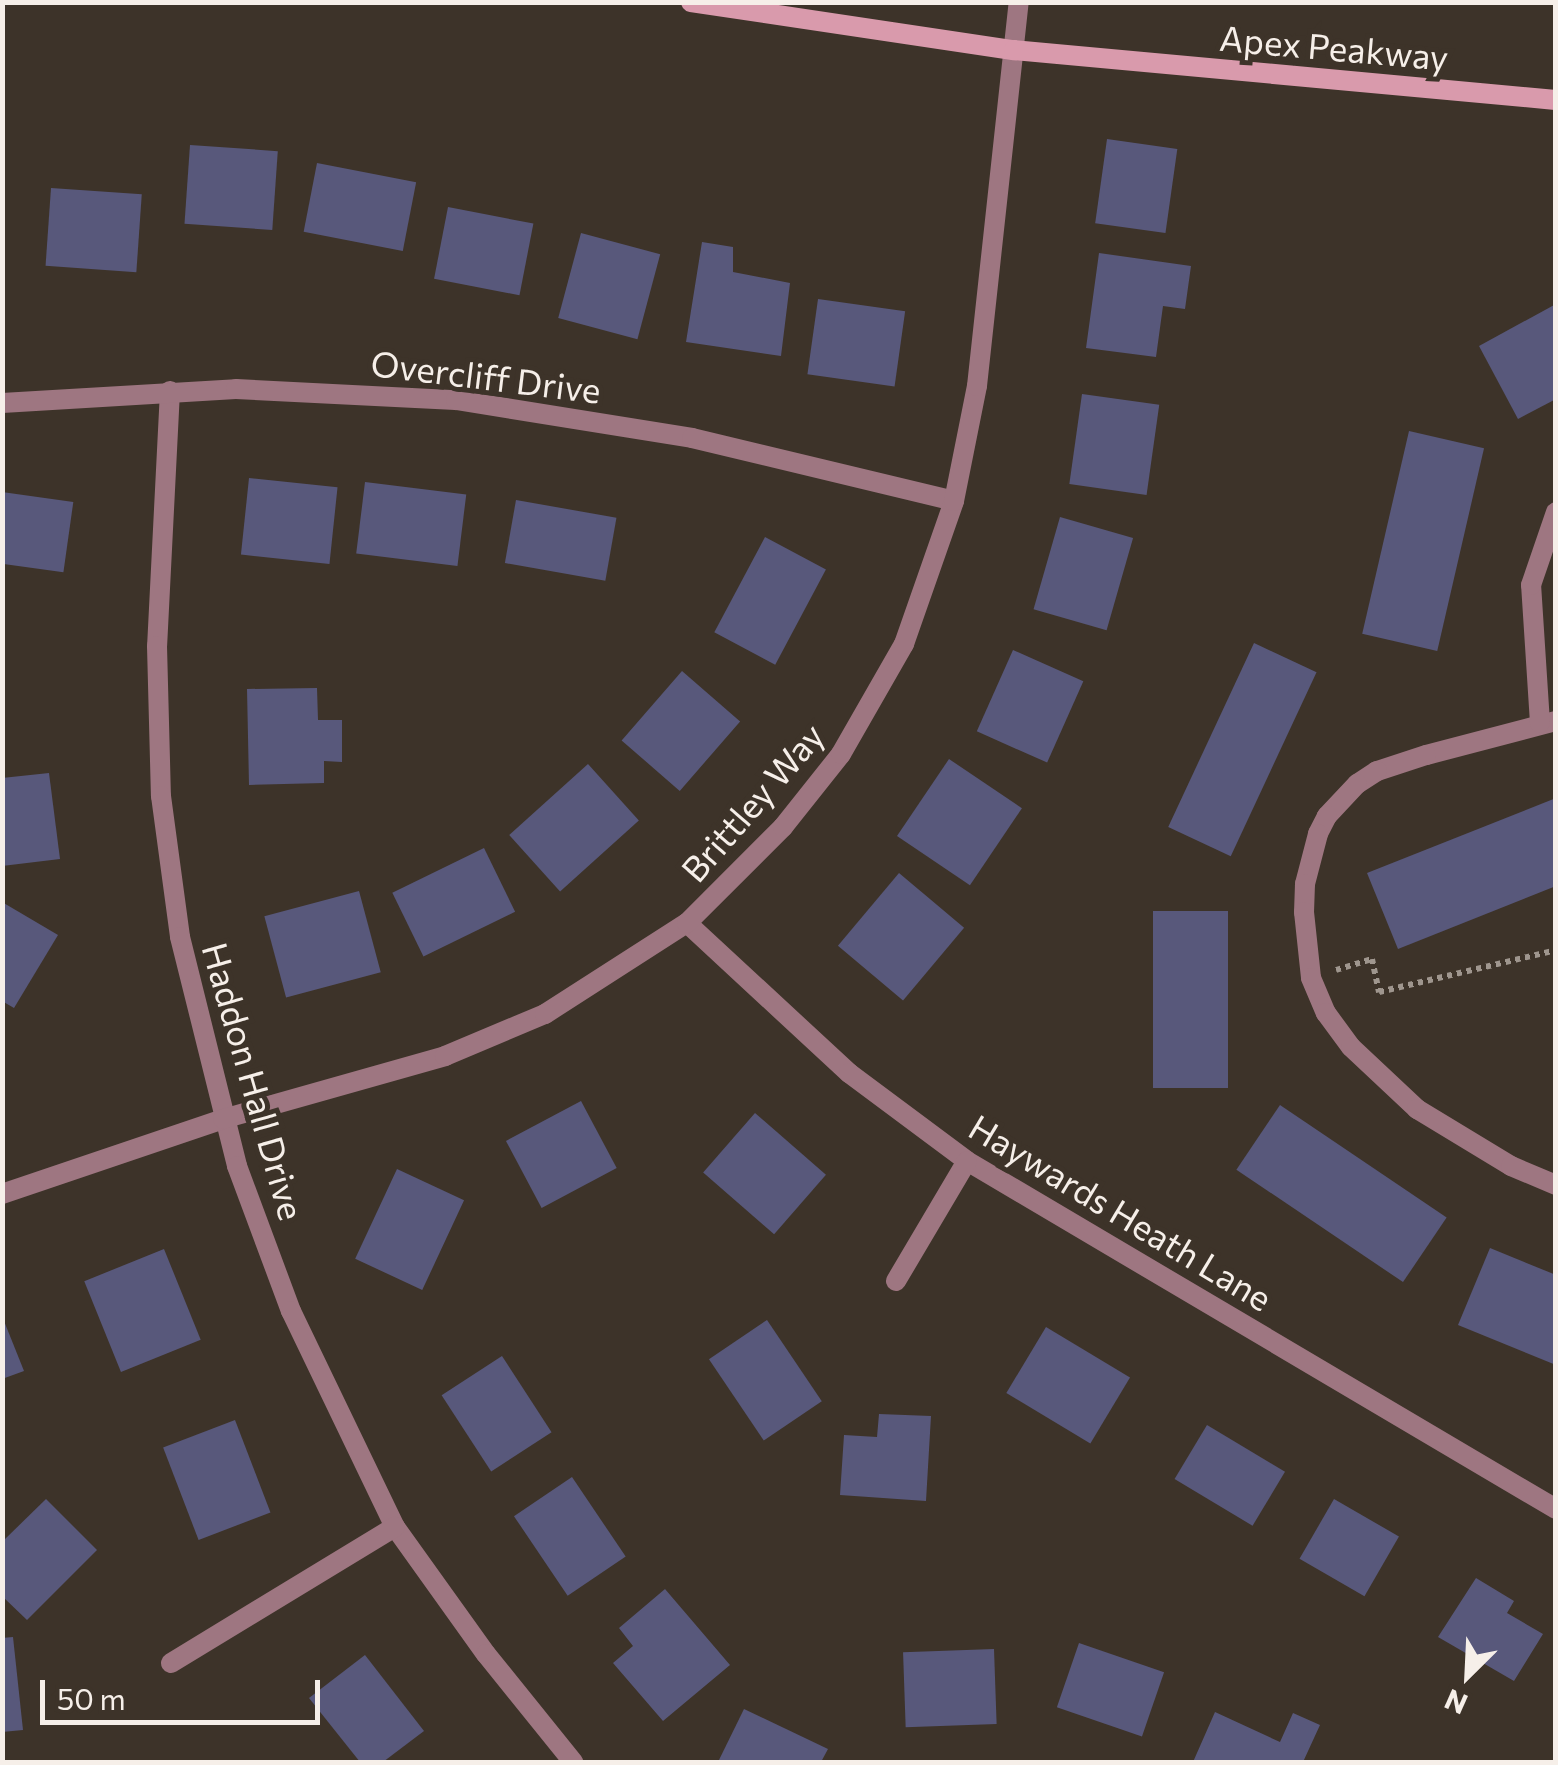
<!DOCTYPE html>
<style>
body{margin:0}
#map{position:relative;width:1558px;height:1765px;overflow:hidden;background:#3d3329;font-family:Commissioner,sans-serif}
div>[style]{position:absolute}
.building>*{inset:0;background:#58587b;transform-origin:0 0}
.path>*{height:6px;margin-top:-3px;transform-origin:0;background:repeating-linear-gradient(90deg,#9f968e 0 5px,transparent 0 10px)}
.street>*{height:20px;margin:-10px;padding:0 10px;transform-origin:10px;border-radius:10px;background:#9e7681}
.secondary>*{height:20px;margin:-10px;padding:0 10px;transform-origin:10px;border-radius:10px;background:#d99aac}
span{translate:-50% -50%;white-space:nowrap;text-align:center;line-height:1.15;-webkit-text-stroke:10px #3d3329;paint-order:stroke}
.street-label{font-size:35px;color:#f6efe9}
.frame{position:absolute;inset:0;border:5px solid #f6efe9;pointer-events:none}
.north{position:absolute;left:1418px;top:1625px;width:100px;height:100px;-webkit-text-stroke:8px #3d3329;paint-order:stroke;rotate:204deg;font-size:28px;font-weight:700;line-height:40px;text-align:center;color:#f6efe9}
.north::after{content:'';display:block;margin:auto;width:35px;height:45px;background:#f6efe9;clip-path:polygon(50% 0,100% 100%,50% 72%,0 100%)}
.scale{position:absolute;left:40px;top:1680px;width:280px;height:45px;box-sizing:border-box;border:5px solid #f6efe9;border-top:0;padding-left:12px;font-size:30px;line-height:35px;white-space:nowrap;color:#f6efe9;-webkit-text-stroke:8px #3d3329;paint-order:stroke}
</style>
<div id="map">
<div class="building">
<i style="left:1107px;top:139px;width:71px;height:85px;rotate:8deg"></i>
<i style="left:190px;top:145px;width:88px;height:79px;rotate:4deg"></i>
<i style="left:317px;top:163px;width:101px;height:70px;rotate:11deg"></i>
<i style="left:51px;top:188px;width:91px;height:78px;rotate:4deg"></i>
<i style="left:448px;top:207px;width:87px;height:73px;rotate:11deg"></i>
<i style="left:581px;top:233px;width:82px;height:88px;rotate:15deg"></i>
<i style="clip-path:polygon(702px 242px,733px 247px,733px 272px,790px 283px,781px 356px,686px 342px)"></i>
<i style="clip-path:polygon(1099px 253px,1191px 266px,1185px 309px,1163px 306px,1156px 357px,1086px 348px)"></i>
<i style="left:818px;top:299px;width:88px;height:76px;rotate:8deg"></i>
<i style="clip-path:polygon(1556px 304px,1556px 399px,1518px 419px,1479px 346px)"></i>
<i style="left:1082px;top:394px;width:78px;height:91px;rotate:8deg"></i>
<i style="left:1409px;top:431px;width:77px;height:208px;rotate:13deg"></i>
<i style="left:249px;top:478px;width:89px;height:77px;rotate:6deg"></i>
<i style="left:365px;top:482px;width:102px;height:72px;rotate:7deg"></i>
<i style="left:2px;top:492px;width:72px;height:71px;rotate:8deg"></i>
<i style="left:516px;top:500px;width:102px;height:64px;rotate:10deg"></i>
<i style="left:1060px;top:517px;width:76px;height:96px;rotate:16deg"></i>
<i style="left:765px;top:537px;width:69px;height:108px;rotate:28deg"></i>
<i style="left:1254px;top:643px;width:69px;height:203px;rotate:25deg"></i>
<i style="left:1013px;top:650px;width:77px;height:89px;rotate:24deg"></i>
<i style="left:682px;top:671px;width:77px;height:92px;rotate:41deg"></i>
<i style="clip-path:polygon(317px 688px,318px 720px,342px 720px,342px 762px,324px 761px,324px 783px,249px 785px,247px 689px)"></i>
<i style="left:949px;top:759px;width:88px;height:93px;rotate:34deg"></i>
<i style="left:588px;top:764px;width:76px;height:106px;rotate:48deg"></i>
<i style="clip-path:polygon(49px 773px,60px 859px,2px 866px,2px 778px)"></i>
<i style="clip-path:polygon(1556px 798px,1556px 886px,1398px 949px,1367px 873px)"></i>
<i style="left:484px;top:848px;width:71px;height:102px;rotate:64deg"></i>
<i style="left:899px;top:873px;width:85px;height:95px;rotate:40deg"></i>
<i style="left:359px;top:891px;width:84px;height:98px;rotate:75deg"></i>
<i style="clip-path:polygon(2px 902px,58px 935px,14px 1008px,2px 1001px)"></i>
<i style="left:1153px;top:911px;width:75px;height:177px"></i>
<i style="left:581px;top:1101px;width:76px;height:85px;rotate:62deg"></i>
<i style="left:1280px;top:1105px;width:201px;height:78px;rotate:34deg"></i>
<i style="left:755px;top:1113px;width:94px;height:79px;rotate:41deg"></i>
<i style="left:397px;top:1169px;width:74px;height:99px;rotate:25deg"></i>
<i style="clip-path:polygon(1490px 1248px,1556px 1275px,1556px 1365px,1458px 1325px)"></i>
<i style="left:164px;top:1249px;width:98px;height:86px;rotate:68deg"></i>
<i style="clip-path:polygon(2px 1316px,24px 1371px,2px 1379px)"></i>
<i style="left:767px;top:1320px;width:98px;height:70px;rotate:56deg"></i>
<i style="left:1046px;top:1327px;width:98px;height:77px;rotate:31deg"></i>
<i style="left:502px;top:1356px;width:91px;height:72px;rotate:57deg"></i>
<i style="clip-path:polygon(879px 1414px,931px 1416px,926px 1501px,840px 1495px,844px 1435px,877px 1437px)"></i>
<i style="left:235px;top:1420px;width:99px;height:77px;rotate:69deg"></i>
<i style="left:1207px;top:1425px;width:91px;height:63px;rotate:31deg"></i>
<i style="left:572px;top:1477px;width:96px;height:70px;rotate:56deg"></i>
<i style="clip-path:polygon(46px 1499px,97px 1550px,27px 1620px,2px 1596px,2px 1542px)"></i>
<i style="left:1334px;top:1499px;width:75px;height:69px;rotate:30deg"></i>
<i style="clip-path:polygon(1476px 1578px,1514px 1601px,1507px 1613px,1543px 1634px,1514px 1681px,1438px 1637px)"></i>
<i style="clip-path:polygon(665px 1589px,730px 1665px,663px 1721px,613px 1663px,633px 1646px,619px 1628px)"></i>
<i style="clip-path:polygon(13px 1637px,23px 1730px,2px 1732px,2px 1638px)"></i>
<i style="left:1079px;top:1643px;width:90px;height:68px;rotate:19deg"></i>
<i style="left:994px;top:1649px;width:75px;height:91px;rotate:88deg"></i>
<i style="clip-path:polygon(365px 1655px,424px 1731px,383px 1762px,360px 1762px,309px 1698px)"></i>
<i style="clip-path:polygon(744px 1709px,828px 1749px,821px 1762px,718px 1762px)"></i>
<i style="clip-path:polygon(1215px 1712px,1280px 1742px,1293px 1713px,1320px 1725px,1303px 1762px,1193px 1762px)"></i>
</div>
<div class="path">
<i style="left:1336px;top:970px;width:38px;rotate:-17deg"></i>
<i style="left:1372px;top:959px;width:34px;rotate:78deg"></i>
<i style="left:1379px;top:992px;width:182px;rotate:-13.3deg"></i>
</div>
<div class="street">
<i style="left:170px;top:391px;width:255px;rotate:92.9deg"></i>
<i style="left:157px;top:646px;width:150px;rotate:88.5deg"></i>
<i style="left:161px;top:796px;width:142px;rotate:82.3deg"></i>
<i style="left:180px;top:937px;width:236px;rotate:76deg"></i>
<i style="left:237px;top:1166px;width:155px;rotate:69.6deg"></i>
<i style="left:291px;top:1311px;width:240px;rotate:64.3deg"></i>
<i style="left:395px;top:1527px;width:156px;rotate:54.4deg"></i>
<i style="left:486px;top:1654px;width:139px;rotate:51.1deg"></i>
<i style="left:2px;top:403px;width:234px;rotate:-3.4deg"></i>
<i style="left:236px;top:389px;width:220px;rotate:2.9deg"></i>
<i style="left:456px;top:400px;width:239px;rotate:9.1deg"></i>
<i style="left:692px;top:438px;width:269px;rotate:13.5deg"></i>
<i style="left:1556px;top:721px;width:134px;rotate:165.3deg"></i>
<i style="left:1426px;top:755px;width:52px;rotate:161.9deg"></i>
<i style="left:1377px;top:771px;width:24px;rotate:147deg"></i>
<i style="left:1357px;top:784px;width:44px;rotate:133.2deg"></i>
<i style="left:1327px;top:816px;width:20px;rotate:117deg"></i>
<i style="left:1318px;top:834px;width:52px;rotate:104.6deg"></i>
<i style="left:1305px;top:884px;width:28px;rotate:92deg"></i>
<i style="left:1304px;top:912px;width:66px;rotate:83.9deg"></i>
<i style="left:1311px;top:978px;width:38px;rotate:67deg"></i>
<i style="left:1326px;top:1013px;width:42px;rotate:53.7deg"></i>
<i style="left:1351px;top:1047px;width:91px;rotate:43.2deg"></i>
<i style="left:1417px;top:1109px;width:110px;rotate:31.2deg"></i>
<i style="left:1511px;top:1166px;width:49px;rotate:22.9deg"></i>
<i style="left:1540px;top:723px;width:138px;rotate:-93.7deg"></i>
<i style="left:1531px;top:585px;width:77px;rotate:-71.1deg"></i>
<i style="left:687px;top:923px;width:221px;rotate:42.8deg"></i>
<i style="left:849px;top:1073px;width:147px;rotate:36.7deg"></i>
<i style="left:967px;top:1161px;width:684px;rotate:30.58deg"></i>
<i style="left:2px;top:1194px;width:233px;rotate:-18.7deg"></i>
<i style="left:223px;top:1119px;width:231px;rotate:-15.8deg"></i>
<i style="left:445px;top:1056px;width:108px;rotate:-22.8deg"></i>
<i style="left:545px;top:1014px;width:169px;rotate:-32.7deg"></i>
<i style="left:687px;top:923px;width:136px;rotate:-45deg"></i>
<i style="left:783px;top:827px;width:93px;rotate:-51.5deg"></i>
<i style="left:841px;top:754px;width:127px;rotate:-60.2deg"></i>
<i style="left:904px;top:644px;width:151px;rotate:-70.7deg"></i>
<i style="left:954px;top:501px;width:117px;rotate:-78.7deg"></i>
<i style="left:977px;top:386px;width:386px;rotate:-83.8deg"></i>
<i style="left:896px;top:1281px;width:139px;rotate:-59.4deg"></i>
<i style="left:171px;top:1663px;width:262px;rotate:-31.3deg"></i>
</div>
<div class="secondary">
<i style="left:691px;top:2px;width:327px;rotate:8.5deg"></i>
<i style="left:1014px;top:50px;width:544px;rotate:5.27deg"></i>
</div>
<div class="street-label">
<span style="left:1334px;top:47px;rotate:5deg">Apex Peakway</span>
<span style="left:486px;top:376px;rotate:7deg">Overcliff Drive</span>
<span style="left:752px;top:802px;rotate:-49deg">Brittley Way</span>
<span style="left:254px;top:1081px;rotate:74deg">Haddon Hall Drive</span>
<span style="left:1121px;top:1212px;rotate:31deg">Haywards Heath Lane</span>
</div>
<div class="frame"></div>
<div class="north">N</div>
<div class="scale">50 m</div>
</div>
